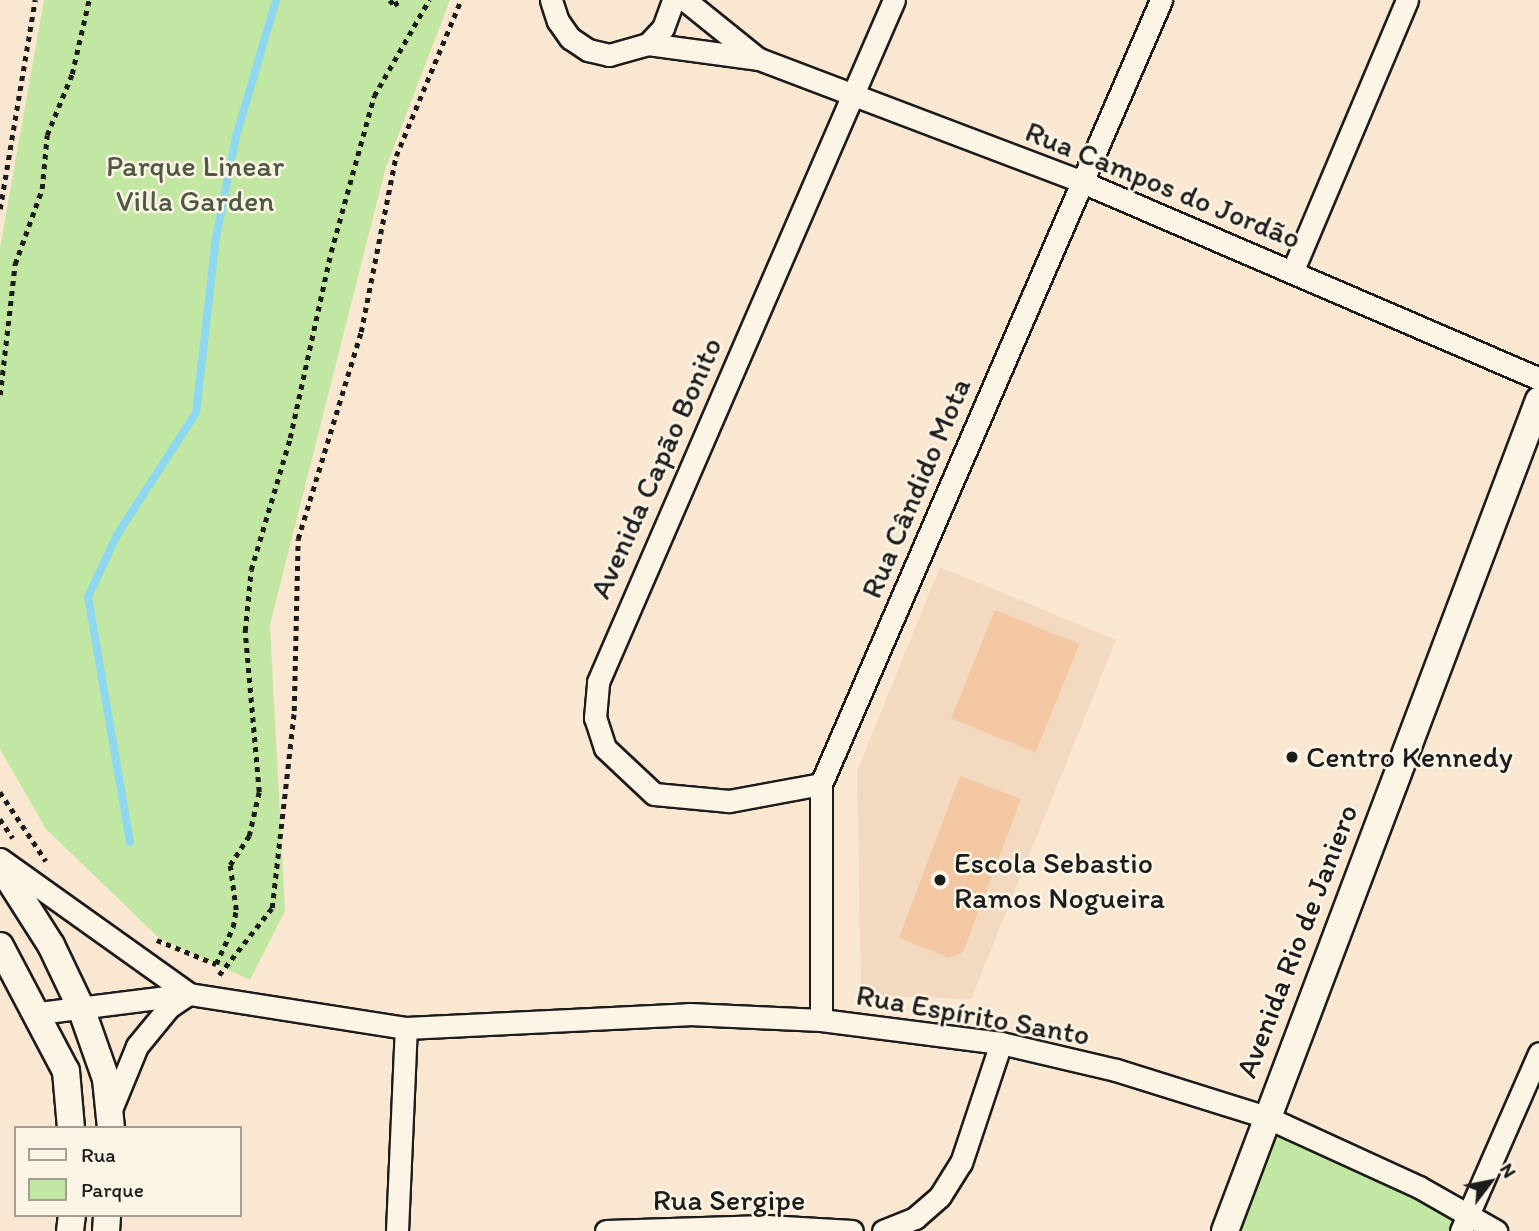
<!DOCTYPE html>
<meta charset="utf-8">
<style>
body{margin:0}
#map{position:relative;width:1539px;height:1231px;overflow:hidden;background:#f9e7d1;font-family:Itim,sans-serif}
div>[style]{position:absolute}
.built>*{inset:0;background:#f3d9c0}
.green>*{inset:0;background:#c1e7a2}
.stream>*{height:8px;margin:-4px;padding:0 4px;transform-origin:4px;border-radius:4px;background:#8ed8ef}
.building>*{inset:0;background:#f3c7a2;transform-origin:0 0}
.path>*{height:4.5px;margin-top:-2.25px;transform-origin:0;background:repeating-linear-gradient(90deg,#1c1c1c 0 5px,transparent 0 10px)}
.roads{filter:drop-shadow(2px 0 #1c1c1c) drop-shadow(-2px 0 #1c1c1c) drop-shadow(0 2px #1c1c1c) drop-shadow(0 -2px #1c1c1c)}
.minor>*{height:21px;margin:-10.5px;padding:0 10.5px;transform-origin:10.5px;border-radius:10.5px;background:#fcf5e5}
.tertiary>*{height:26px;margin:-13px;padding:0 13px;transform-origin:13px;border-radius:13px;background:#fcf5e5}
.dots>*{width:19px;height:19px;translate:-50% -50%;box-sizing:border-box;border:4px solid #fcf5e5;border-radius:50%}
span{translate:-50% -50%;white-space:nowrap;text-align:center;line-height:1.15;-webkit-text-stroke:5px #fcf5e5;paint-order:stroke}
.park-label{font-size:30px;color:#4e5944}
.street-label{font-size:30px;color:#1c1c1c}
.poi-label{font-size:30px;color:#1c1c1c}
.left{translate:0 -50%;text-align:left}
.legend{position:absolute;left:14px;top:1126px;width:228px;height:91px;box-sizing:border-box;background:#fcf5e5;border:2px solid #a29e95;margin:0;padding:9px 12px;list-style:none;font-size:21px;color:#1c1c1c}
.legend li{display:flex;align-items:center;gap:14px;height:35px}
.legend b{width:35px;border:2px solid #a29e95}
.north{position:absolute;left:1455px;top:1147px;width:70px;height:70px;-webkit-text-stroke:5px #fcf5e5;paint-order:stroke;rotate:58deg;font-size:19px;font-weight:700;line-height:28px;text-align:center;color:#1c1c1c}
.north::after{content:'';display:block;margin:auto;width:24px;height:32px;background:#1c1c1c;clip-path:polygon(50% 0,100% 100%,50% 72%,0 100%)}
</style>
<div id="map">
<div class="built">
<i style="clip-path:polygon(940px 567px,1116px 640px,971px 999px,861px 995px,857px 771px)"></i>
</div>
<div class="green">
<i style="clip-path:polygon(44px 0,450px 0,385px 170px,270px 625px,285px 911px,250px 980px,159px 938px,46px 829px,0 749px,0 248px)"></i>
<i style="clip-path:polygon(1266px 1117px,1468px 1213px,1461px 1231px,1225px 1231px)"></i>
</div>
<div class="stream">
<i style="left:130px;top:842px;width:249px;rotate:-99.7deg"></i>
<i style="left:88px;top:597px;width:68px;rotate:-64.9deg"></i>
<i style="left:117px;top:535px;width:145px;rotate:-57.1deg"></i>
<i style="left:196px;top:413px;width:176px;rotate:-83.5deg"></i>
<i style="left:216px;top:238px;width:103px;rotate:-78.8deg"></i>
<i style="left:236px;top:137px;width:143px;rotate:-73.7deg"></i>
</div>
<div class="building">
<i style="left:995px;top:610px;width:91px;height:117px;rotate:22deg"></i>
<i style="clip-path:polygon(960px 776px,1021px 799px,963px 952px,950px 958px,899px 938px)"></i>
</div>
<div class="path">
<i style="left:390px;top:0;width:6px;rotate:51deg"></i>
<i style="left:394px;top:5px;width:9px;rotate:-32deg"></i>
<i style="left:0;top:209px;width:212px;rotate:-80.5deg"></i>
<i style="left:0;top:395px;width:132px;rotate:-83.5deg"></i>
<i style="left:15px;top:264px;width:80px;rotate:-70.2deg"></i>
<i style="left:42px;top:189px;width:54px;rotate:-84.7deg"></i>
<i style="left:47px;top:135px;width:66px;rotate:-67.7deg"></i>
<i style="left:72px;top:74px;width:76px;rotate:-77.1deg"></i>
<i style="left:0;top:792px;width:83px;rotate:56.3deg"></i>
<i style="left:0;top:819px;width:23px;rotate:56deg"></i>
<i style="left:157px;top:940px;width:64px;rotate:22.1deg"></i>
<i style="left:216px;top:964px;width:41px;rotate:-65.3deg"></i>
<i style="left:233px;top:927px;width:17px;rotate:-80deg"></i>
<i style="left:236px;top:910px;width:45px;rotate:-97.6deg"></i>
<i style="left:230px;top:865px;width:35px;rotate:-57deg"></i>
<i style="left:249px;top:836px;width:45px;rotate:-77.2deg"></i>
<i style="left:259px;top:792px;width:162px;rotate:-95deg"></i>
<i style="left:245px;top:631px;width:61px;rotate:-84.4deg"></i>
<i style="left:251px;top:570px;width:138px;rotate:-73.5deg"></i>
<i style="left:290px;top:438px;width:190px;rotate:-77.6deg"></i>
<i style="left:331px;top:252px;width:162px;rotate:-74.6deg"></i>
<i style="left:374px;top:96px;width:111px;rotate:-60.2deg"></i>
<i style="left:219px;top:975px;width:85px;rotate:-51.7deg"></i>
<i style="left:272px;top:908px;width:198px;rotate:-83.6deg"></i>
<i style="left:294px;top:711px;width:172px;rotate:-88.7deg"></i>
<i style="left:298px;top:539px;width:216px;rotate:-73.1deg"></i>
<i style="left:361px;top:332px;width:179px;rotate:-78.8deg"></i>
<i style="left:396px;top:156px;width:169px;rotate:-67.4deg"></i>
</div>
<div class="roads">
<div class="minor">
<i style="left:551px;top:0;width:22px;rotate:72deg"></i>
<i style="left:558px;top:21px;width:21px;rotate:55deg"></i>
<i style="left:570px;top:38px;width:22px;rotate:34deg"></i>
<i style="left:588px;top:50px;width:22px;rotate:13deg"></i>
<i style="left:609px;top:55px;width:41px;rotate:-15.8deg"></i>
<i style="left:648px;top:44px;width:22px;rotate:-47deg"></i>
<i style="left:663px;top:28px;width:30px;rotate:-70deg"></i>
<i style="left:685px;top:0;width:92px;rotate:38.9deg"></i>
<i style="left:648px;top:44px;width:112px;rotate:7.7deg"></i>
<i style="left:759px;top:59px;width:343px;rotate:20.8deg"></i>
<i style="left:1080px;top:181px;width:500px;rotate:23.3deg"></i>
<i style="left:1293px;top:270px;width:293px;rotate:-67.1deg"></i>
<i style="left:821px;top:784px;width:94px;rotate:169.5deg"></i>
<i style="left:729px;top:801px;width:75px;rotate:-174.7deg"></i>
<i style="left:654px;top:794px;width:67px;rotate:-136.8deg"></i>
<i style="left:605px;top:748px;width:32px;rotate:-108deg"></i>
<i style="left:595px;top:718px;width:36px;rotate:-85deg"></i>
<i style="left:598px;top:682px;width:743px;rotate:-66.54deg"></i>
<i style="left:0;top:859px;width:232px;rotate:35.5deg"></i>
<i style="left:39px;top:1013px;width:151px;rotate:-7.2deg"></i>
<i style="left:189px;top:994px;width:220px;rotate:8.9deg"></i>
<i style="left:406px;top:1028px;width:283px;rotate:-2.8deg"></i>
<i style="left:689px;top:1014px;width:132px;rotate:2.6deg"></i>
<i style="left:821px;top:1020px;width:181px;rotate:7.3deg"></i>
<i style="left:1001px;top:1043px;width:118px;rotate:13.2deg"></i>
<i style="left:1116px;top:1070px;width:157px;rotate:17.4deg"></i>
<i style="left:1266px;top:1117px;width:168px;rotate:24.6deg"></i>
<i style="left:1419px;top:1187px;width:89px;rotate:29.7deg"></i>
<i style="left:821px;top:1020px;width:236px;rotate:-90deg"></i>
<i style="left:821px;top:784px;width:855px;rotate:-66.55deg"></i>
<i style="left:112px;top:1107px;width:66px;rotate:-67.7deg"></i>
<i style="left:137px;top:1046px;width:50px;rotate:-50.6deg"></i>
<i style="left:169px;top:1007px;width:22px;rotate:-34deg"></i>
<i style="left:397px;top:1231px;width:203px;rotate:-87.5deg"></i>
<i style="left:606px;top:1231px;width:160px;rotate:-1.8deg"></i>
<i style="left:766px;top:1226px;width:86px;rotate:3.3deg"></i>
<i style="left:883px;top:1231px;width:35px;rotate:-22deg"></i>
<i style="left:915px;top:1218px;width:33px;rotate:-41deg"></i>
<i style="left:940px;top:1196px;width:39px;rotate:-58deg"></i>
<i style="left:961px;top:1163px;width:126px;rotate:-71.6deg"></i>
<i style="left:1461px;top:1231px;width:194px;rotate:-66.3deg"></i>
</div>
<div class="tertiary">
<i style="left:0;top:865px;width:95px;rotate:57.5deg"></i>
<i style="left:51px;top:945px;width:70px;rotate:64.5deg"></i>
<i style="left:81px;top:1008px;width:75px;rotate:70.6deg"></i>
<i style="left:106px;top:1079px;width:49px;rotate:84.2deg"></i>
<i style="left:0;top:946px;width:141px;rotate:62.2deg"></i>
<i style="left:66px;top:1071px;width:57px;rotate:85deg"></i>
<i style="left:70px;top:1231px;width:16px;rotate:-83deg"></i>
<i style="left:106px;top:1231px;width:16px;rotate:-86deg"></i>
<i style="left:1225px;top:1231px;width:888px;rotate:-69.3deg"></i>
</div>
</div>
<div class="dots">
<i style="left:1292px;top:757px;background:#1c1c1c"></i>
<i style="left:940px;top:880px;background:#1c1c1c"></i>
</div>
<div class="park-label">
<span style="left:195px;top:183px">Parque Linear<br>Villa Garden</span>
</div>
<div class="street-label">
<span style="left:1163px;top:185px;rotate:22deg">Rua Campos do Jordão</span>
<span style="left:656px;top:468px;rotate:-66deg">Avenida Capão Bonito</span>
<span style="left:916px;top:488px;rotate:-67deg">Rua Cândido Mota</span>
<span style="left:1297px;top:941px;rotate:-69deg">Avenida Rio de Janiero</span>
<span style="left:973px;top:1015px;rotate:10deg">Rua Espírito Santo</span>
<span style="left:729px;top:1200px">Rua Sergipe</span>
</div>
<div class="poi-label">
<span class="left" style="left:1306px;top:757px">Centro Kennedy</span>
<span class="left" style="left:954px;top:880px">Escola Sebastio<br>Ramos Nogueira</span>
</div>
<ul class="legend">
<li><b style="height:9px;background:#fcf5e5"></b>Rua</li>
<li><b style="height:19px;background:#c1e7a2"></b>Parque</li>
</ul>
<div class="north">N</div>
</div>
